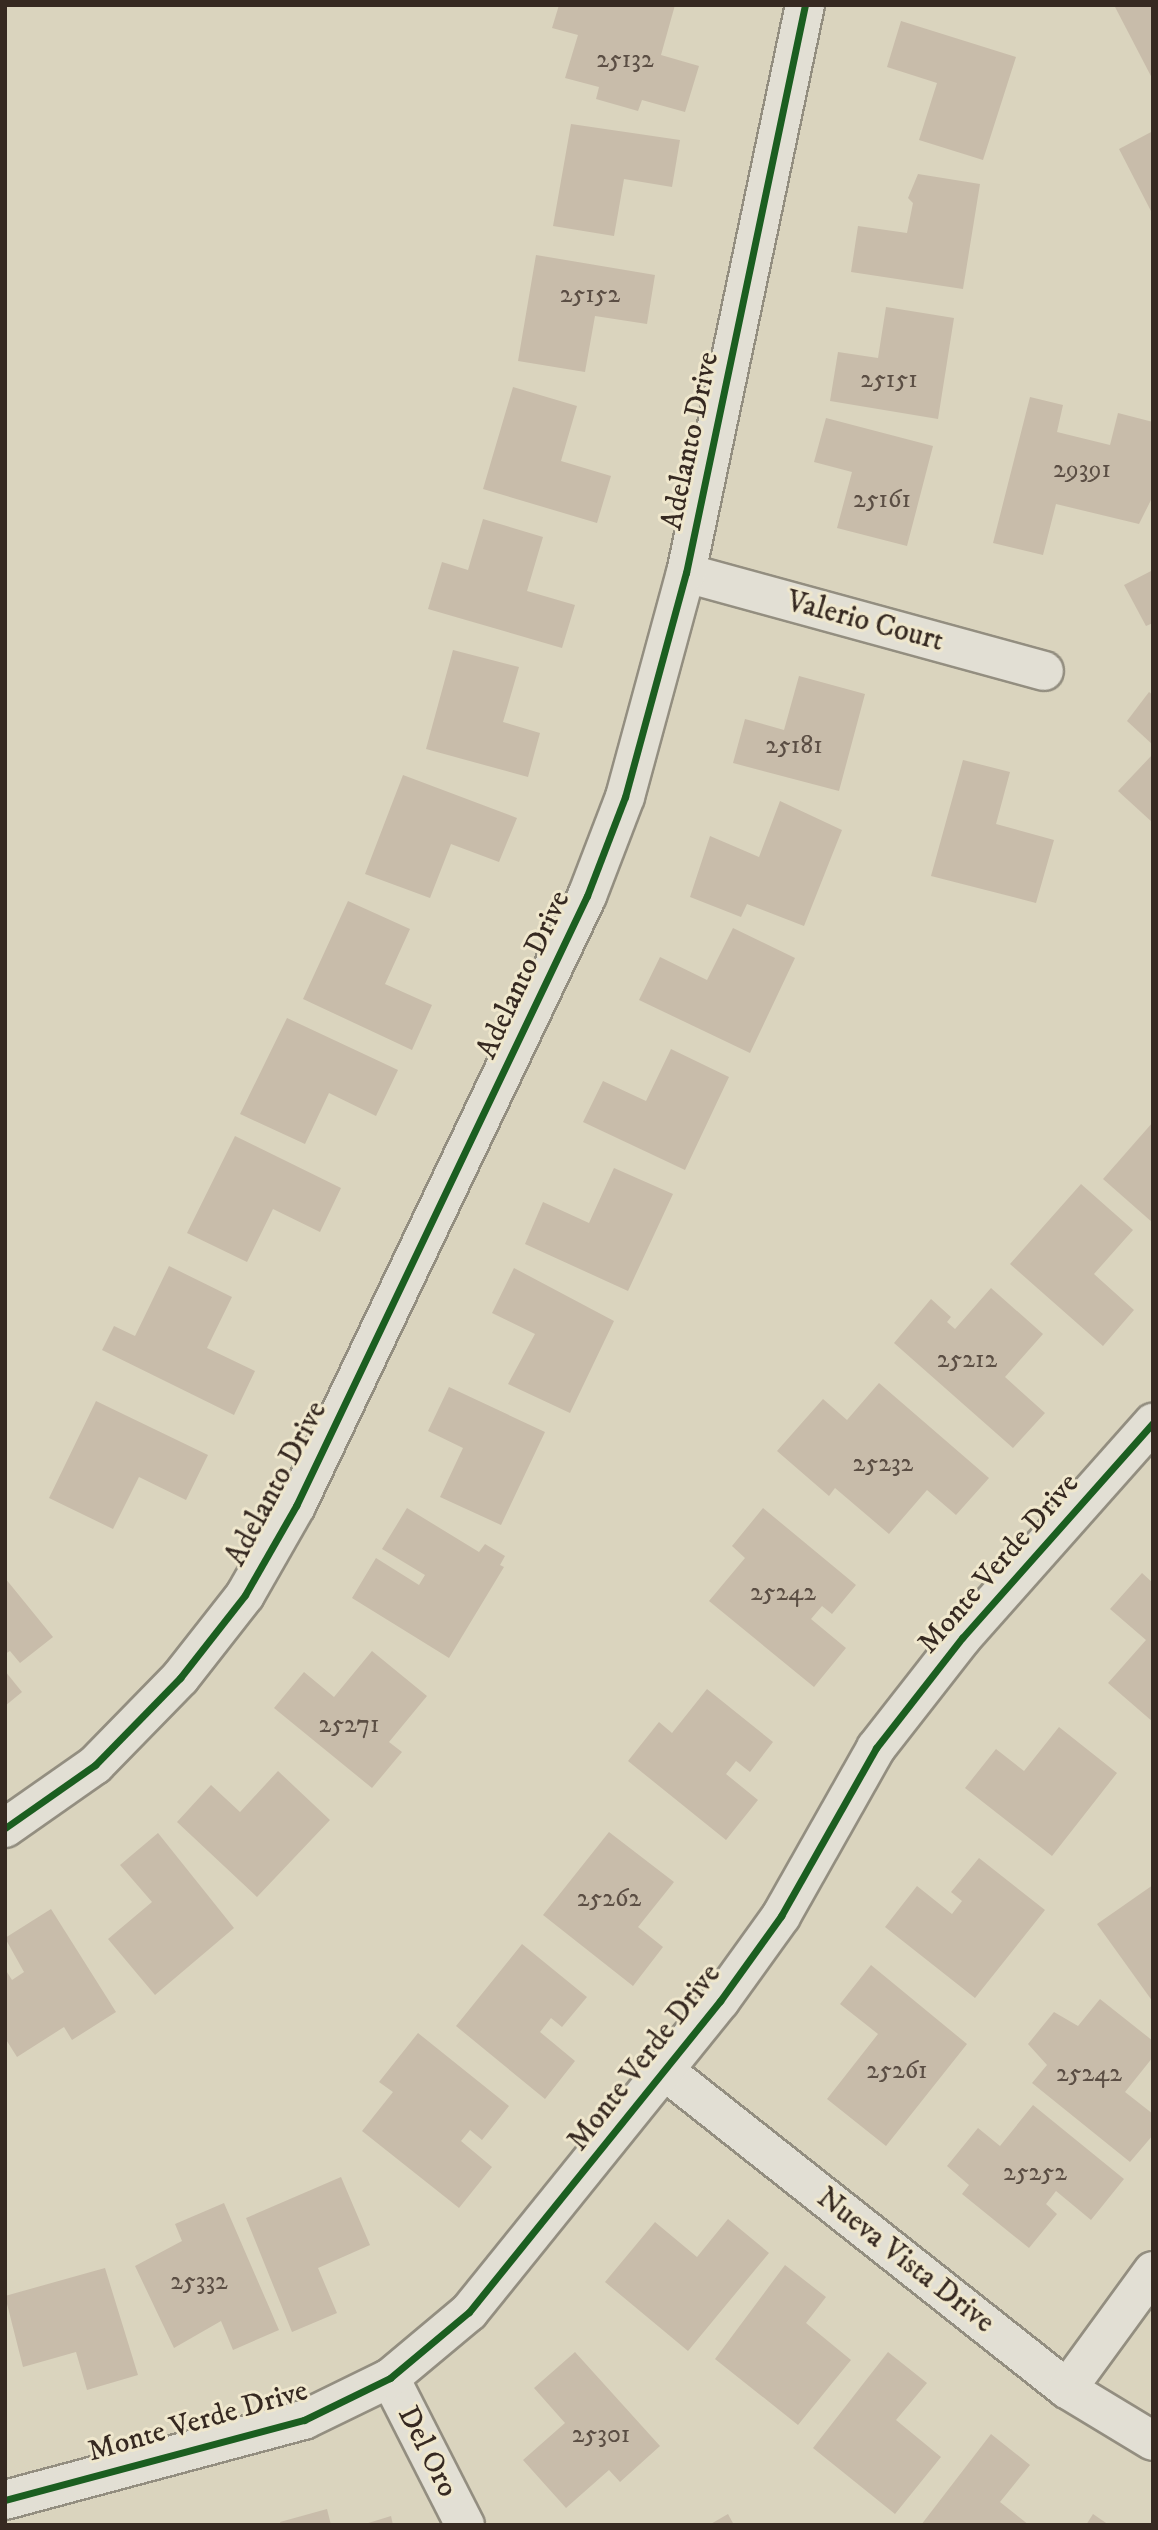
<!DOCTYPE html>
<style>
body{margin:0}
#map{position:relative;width:1158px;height:2530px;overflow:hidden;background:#dad4be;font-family:"IM FELL DW Pica",serif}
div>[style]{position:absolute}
.building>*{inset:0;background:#c8bcaa}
.roads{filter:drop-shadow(2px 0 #938e80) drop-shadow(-2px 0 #938e80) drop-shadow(0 2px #938e80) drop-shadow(0 -2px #938e80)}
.minor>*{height:38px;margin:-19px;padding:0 19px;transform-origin:19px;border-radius:19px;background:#e2dfd4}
.cycleway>*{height:7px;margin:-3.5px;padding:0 3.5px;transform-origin:3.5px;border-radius:3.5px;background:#1b5e20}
span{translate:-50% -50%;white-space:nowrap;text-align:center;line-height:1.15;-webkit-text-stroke:6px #efe7cd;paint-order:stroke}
.number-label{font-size:26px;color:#5b4e44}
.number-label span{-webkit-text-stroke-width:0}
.street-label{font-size:30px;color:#362921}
.frame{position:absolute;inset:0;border:7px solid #362921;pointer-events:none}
</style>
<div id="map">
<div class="building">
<i style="clip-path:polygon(559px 5px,675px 5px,661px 55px,699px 66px,685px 112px,642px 100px,638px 111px,596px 99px,599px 87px,565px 78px,578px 35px,552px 28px)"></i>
<i style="clip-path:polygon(1114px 5px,1153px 5px,1153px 80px)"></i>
<i style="clip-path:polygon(901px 21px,1016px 57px,983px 160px,919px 140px,937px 83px,887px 67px)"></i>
<i style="clip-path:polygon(571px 124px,680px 140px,672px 187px,624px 179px,614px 236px,553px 226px)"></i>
<i style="clip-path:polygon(1153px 131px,1153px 215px,1119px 149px)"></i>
<i style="clip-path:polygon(918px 174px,980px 184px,963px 289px,851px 272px,858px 226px,907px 233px,913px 203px,908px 198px)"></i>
<i style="clip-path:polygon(536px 255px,655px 275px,647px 324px,595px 316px,585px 372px,518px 361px)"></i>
<i style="clip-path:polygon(886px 307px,954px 318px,938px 419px,830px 401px,838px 352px,878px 358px)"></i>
<i style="clip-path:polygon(513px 387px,577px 406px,561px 461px,611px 476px,597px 523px,483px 489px)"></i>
<i style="clip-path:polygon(1030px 397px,1063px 405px,1057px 432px,1110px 445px,1118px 413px,1153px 422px,1153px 496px,1139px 524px,1056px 504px,1043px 555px,993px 543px)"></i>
<i style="clip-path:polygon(826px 418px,933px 446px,907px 546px,837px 528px,852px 472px,814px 462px)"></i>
<i style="clip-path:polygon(483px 519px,543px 537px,527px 591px,575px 605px,562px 648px,428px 609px,442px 562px,468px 570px)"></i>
<i style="clip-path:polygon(1153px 570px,1153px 623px,1146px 626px,1124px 585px)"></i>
<i style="clip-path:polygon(453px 650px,519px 667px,503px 722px,540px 733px,528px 777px,426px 749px)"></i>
<i style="clip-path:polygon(799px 676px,865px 694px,839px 791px,733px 763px,745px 719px,784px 730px)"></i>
<i style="clip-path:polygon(1149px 692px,1153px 695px,1153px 745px,1127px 721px)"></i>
<i style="clip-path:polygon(1153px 754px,1153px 823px,1118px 791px)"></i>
<i style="clip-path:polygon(963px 760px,1010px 772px,996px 824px,1054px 840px,1036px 903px,931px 876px)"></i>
<i style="clip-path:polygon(403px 775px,517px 818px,499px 862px,451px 844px,430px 898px,365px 874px)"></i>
<i style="clip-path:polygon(780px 801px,842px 830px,804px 926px,747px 904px,741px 917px,690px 897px,710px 836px,759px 857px)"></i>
<i style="clip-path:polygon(348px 901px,410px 929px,385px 984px,432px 1005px,412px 1050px,303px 999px)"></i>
<i style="clip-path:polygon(733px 928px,795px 958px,750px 1053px,639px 1000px,660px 957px,707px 980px)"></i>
<i style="clip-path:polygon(287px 1018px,398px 1070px,376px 1116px,329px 1093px,305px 1144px,240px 1114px)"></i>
<i style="clip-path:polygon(671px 1049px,729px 1077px,685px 1170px,583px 1122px,603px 1081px,646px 1101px)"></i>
<i style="clip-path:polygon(1153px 1122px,1153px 1223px,1103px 1179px)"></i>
<i style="clip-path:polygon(235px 1136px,341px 1188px,320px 1232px,273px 1209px,247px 1262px,187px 1233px)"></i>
<i style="clip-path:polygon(614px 1168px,673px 1194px,628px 1291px,525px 1244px,543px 1202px,589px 1223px)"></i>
<i style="clip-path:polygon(1081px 1184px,1133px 1230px,1094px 1274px,1134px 1310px,1103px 1346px,1010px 1264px)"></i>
<i style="clip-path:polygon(169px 1266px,232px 1297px,207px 1348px,255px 1371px,234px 1415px,102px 1350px,114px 1326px,135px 1336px)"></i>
<i style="clip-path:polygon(514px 1268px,614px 1321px,570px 1413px,508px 1384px,535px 1334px,492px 1313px)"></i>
<i style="clip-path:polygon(991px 1288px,1043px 1334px,1005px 1377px,1045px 1413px,1013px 1448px,894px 1343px,931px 1299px,951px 1317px,947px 1322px,955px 1329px)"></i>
<i style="clip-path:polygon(879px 1383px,989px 1478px,956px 1515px,927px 1490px,889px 1534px,835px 1488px,829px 1496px,777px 1451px,823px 1399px,847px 1420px)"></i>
<i style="clip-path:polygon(449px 1387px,545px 1432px,501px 1525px,440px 1497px,463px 1448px,428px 1431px)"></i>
<i style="clip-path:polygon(96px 1401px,208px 1455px,186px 1500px,139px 1477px,113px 1529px,49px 1498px)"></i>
<i style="clip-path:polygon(407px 1508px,479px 1552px,485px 1544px,505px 1556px,500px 1565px,504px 1567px,449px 1658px,352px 1598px,376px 1558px,419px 1585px,425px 1575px,382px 1549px)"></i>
<i style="clip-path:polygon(763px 1508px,856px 1585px,832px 1614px,822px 1606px,811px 1619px,846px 1648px,814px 1687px,709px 1601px,745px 1558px,732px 1546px)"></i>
<i style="clip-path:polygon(1142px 1573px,1153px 1583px,1153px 1722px,1108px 1683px,1146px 1640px,1110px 1609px)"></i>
<i style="clip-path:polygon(5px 1578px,53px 1637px,20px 1663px,10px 1651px,5px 1654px)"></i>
<i style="clip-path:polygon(372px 1651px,427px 1696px,389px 1742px,402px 1752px,372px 1788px,274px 1708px,304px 1672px,334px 1697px)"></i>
<i style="clip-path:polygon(5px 1671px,22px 1692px,5px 1706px)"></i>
<i style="clip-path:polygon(707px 1689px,773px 1742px,750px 1772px,736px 1761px,726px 1774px,758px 1800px,726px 1840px,628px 1761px,659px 1722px,672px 1733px)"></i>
<i style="clip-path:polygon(1059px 1727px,1117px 1773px,1052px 1856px,965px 1788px,996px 1749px,1024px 1771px)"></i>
<i style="clip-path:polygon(278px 1771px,330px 1820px,257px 1897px,177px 1822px,211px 1785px,240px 1812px)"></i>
<i style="clip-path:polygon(609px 1832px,674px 1882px,638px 1927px,663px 1947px,633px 1986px,543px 1915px)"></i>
<i style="clip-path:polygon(158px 1833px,234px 1928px,155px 1995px,108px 1939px,152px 1902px,120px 1865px)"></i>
<i style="clip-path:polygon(979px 1858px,1045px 1910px,975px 1998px,885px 1927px,917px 1886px,952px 1914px,962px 1901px,951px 1892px)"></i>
<i style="clip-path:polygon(1153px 1885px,1153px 2002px,1097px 1924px)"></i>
<i style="clip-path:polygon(51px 1909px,116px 2012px,72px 2040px,64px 2027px,17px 2057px,5px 2038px,5px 1969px,12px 1980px,24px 1972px,5px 1938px)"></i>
<i style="clip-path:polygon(522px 1944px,587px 1997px,562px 2027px,551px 2018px,540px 2032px,575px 2061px,545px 2099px,456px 2026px)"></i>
<i style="clip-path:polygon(871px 1965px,967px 2044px,886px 2146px,827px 2099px,878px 2034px,840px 2004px)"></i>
<i style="clip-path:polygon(1100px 1999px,1153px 2041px,1153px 2057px,1125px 2092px,1153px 2114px,1153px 2135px,1130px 2162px,1032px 2083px,1047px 2065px,1028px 2044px,1054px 2012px,1078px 2026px)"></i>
<i style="clip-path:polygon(418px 2033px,509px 2106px,482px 2140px,470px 2130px,461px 2141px,492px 2167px,459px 2208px,362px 2131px,393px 2092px,379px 2082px)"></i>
<i style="clip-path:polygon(1033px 2105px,1124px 2179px,1091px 2220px,1056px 2191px,1046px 2204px,1057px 2214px,1029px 2248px,962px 2194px,969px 2185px,947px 2166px,978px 2128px,1000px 2146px)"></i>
<i style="clip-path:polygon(341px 2177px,370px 2245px,318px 2268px,337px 2313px,292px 2332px,246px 2218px)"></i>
<i style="clip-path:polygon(224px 2203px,279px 2330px,233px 2350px,221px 2321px,174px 2348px,135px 2266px,182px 2241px,175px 2224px)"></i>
<i style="clip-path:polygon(728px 2219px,769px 2253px,688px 2351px,605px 2282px,655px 2222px,697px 2257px)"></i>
<i style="clip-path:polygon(785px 2265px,826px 2297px,806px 2323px,851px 2360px,798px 2425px,715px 2359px)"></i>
<i style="clip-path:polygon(105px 2268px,138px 2375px,87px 2390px,76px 2352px,23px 2367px,5px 2296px)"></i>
<i style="clip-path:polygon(575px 2352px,660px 2446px,620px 2482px,609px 2470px,566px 2508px,523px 2460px,565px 2423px,534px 2388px)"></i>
<i style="clip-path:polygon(888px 2352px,927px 2383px,896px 2420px,941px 2457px,895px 2514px,813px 2448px)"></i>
<i style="clip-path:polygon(991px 2434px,1030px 2465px,1000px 2502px,1029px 2525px,921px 2525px)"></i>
<i style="clip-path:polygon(327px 2509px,331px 2525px,281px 2525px,280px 2522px)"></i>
<i style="clip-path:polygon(728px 2514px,734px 2525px,709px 2525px)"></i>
<i style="clip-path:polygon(1093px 2514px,1109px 2525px,1086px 2525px)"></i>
<i style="clip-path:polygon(391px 2516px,393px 2525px,365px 2525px,365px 2524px)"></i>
</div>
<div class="roads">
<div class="minor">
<i style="left:686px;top:573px;width:371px;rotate:15.3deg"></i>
<i style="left:5px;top:1828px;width:110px;rotate:-35deg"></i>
<i style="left:95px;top:1765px;width:122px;rotate:-45.7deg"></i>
<i style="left:180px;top:1678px;width:105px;rotate:-51.9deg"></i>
<i style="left:245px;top:1595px;width:103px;rotate:-60.2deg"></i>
<i style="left:296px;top:1506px;width:676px;rotate:-64.5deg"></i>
<i style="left:587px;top:896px;width:106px;rotate:-69deg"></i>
<i style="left:625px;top:797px;width:232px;rotate:-74.8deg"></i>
<i style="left:686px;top:573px;width:580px;rotate:-78.17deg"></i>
<i style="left:665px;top:2071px;width:513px;rotate:38.35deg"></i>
<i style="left:1067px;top:2389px;width:100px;rotate:31.2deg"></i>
<i style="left:390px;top:2378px;width:165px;rotate:63deg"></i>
<i style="left:1067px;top:2389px;width:146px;rotate:-53.9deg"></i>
<i style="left:5px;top:2500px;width:310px;rotate:-15deg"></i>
<i style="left:304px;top:2420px;width:96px;rotate:-26deg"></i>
<i style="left:390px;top:2378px;width:103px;rotate:-39.9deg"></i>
<i style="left:469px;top:2312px;width:400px;rotate:-51.1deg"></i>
<i style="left:720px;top:2001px;width:105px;rotate:-54.3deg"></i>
<i style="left:781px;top:1916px;width:193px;rotate:-60.5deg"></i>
<i style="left:876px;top:1748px;width:140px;rotate:-52deg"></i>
<i style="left:962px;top:1638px;width:288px;rotate:-48.4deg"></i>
</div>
</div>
<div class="cycleway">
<i style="left:5px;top:1828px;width:110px;rotate:-35deg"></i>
<i style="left:95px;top:1765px;width:122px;rotate:-45.7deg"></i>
<i style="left:180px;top:1678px;width:105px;rotate:-51.9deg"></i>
<i style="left:245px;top:1595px;width:103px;rotate:-60.2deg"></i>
<i style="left:296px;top:1506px;width:676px;rotate:-64.5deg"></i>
<i style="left:587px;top:896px;width:106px;rotate:-69deg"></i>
<i style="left:625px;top:797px;width:232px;rotate:-74.8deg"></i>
<i style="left:686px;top:573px;width:580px;rotate:-78.17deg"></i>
<i style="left:5px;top:2500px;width:310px;rotate:-15deg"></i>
<i style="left:304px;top:2420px;width:96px;rotate:-26deg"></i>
<i style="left:390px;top:2378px;width:103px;rotate:-39.9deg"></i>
<i style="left:469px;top:2312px;width:400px;rotate:-51.1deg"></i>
<i style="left:720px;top:2001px;width:105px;rotate:-54.3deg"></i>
<i style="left:781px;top:1916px;width:193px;rotate:-60.5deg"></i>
<i style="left:876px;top:1748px;width:140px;rotate:-52deg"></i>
<i style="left:962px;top:1638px;width:288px;rotate:-48.4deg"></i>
</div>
<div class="number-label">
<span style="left:625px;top:60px">25132</span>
<span style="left:590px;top:295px">25152</span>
<span style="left:889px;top:380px">25151</span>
<span style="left:1082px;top:470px">29391</span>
<span style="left:882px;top:500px">25161</span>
<span style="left:794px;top:746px">25181</span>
<span style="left:967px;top:1360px">25212</span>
<span style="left:883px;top:1464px">25232</span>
<span style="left:783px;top:1593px">25242</span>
<span style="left:349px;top:1725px">25271</span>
<span style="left:609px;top:1899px">25262</span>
<span style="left:897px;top:2071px">25261</span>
<span style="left:1089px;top:2074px">25242</span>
<span style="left:1035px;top:2173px">25252</span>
<span style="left:199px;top:2282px">25332</span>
<span style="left:601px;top:2435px">25301</span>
</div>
<div class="street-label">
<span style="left:691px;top:441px;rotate:-78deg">Adelanto Drive</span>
<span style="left:865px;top:622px;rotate:15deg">Valerio Court</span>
<span style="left:524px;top:975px;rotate:-65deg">Adelanto Drive</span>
<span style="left:277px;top:1484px;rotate:-62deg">Adelanto Drive</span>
<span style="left:999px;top:1564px;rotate:-49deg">Monte Verde Drive</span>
<span style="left:645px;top:2058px;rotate:-52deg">Monte Verde Drive</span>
<span style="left:905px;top:2261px;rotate:38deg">Nueva Vista Drive</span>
<span style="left:198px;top:2422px;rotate:-16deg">Monte Verde Drive</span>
<span style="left:427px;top:2452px;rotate:63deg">Del Oro</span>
</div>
<div class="frame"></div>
</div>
